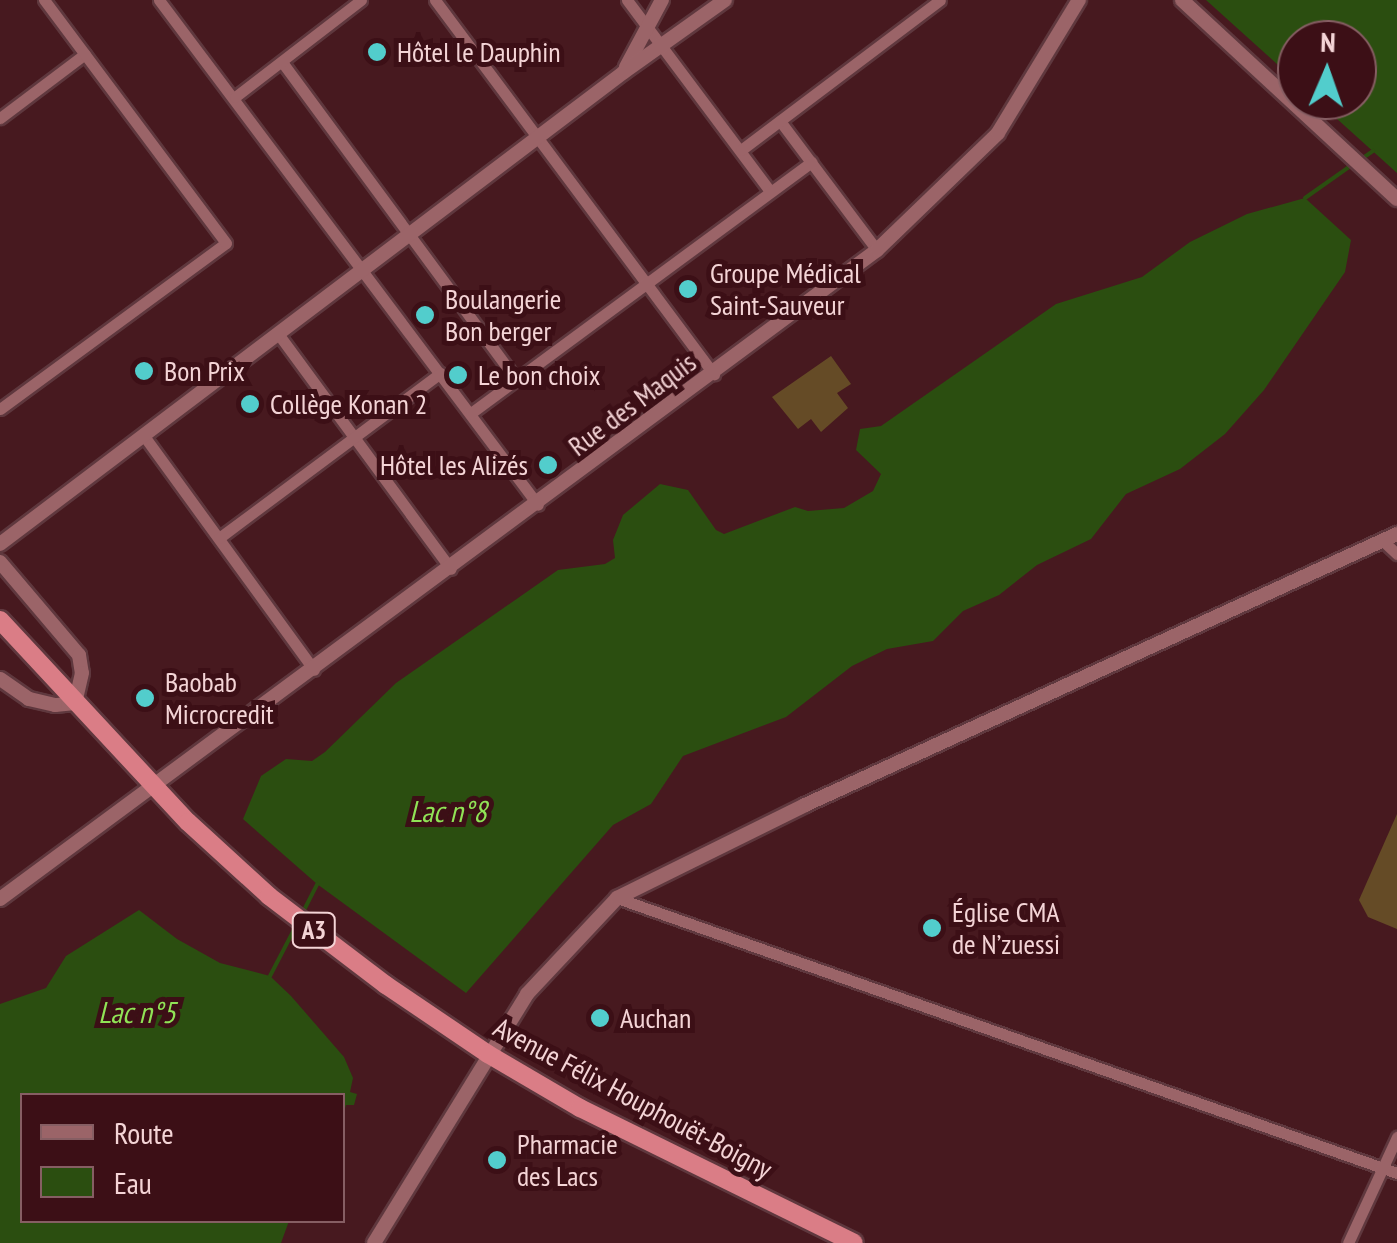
<!DOCTYPE html>
<meta charset="utf-8">
<style>
body{margin:0}
#map{position:relative;width:1397px;height:1243px;overflow:hidden;background:#47191f;font-family:"PT Sans Narrow",sans-serif}
div>[style]{position:absolute}
.green>*{inset:0;background:#654b26}
.water>*{inset:0;background:#2b4e10}
.stream>*{height:4px;margin:-2px;padding:0 2px;transform-origin:2px;border-radius:2px;background:#2b4e10}
.roads{filter:drop-shadow(2px 0 #5f383e) drop-shadow(-2px 0 #5f383e) drop-shadow(0 2px #5f383e) drop-shadow(0 -2px #5f383e)}
.minor>*{height:11px;margin:-5.5px;padding:0 5.5px;transform-origin:5.5px;border-radius:5.5px;background:#9b6468}
.tertiary>*{height:14px;margin:-7px;padding:0 7px;transform-origin:7px;border-radius:7px;background:#9b6468}
.trunk>*{height:18px;margin:-9px;padding:0 9px;transform-origin:9px;border-radius:9px;background:#da7d86}
.dots>*{width:28px;height:28px;translate:-50% -50%;box-sizing:border-box;border:5px solid #3c0f16;border-radius:50%}
span{translate:-50% -50%;white-space:nowrap;text-align:center;line-height:1.15;-webkit-text-stroke:10px #3c0f16;paint-order:stroke}
.shield-label span{padding:2px 8px;background:#3c0f16;border:2px solid;border-radius:8px;-webkit-text-stroke-width:0}
.shield-label{font-size:25px;color:#f4d4d6;font-weight:700}
.poi-label{font-size:28px;color:#f4d4d6}
.left{translate:0 -50%;text-align:left}
.right{translate:-100% -50%;text-align:right}
.street-label{font-size:28px;color:#f4d4d6}
.water-label{font-size:30px;color:#90e356;font-style:italic}
.legend{position:absolute;left:20px;top:1093px;width:325px;height:130px;box-sizing:border-box;background:#3c0f16;border:2px solid #865e63;margin:0;padding:12px 18px;list-style:none;font-size:30px;color:#f4d4d6}
.legend li{display:flex;align-items:center;gap:20px;height:50px}
.legend b{width:50px;border:2px solid #865e63}
.north{position:absolute;left:1277px;top:20px;width:100px;height:100px;box-sizing:border-box;background:#3c0f16;border:2px solid #865e63;border-radius:50%;rotate:2deg;font-size:28px;font-weight:700;line-height:40px;text-align:center;color:#f4d4d6}
.north::after{content:'';display:block;margin:auto;width:35px;height:45px;background:#52cdcc;clip-path:polygon(50% 0,100% 100%,50% 72%,0 100%)}
</style>
<div id="map">
<div class="green">
<i style="clip-path:polygon(831px 356px,851px 384px,837px 393px,848px 408px,821px 432px,811px 419px,798px 429px,772px 397px)"></i>
<i style="clip-path:polygon(1397px 814px,1397px 929px,1368px 917px,1359px 900px)"></i>
</div>
<div class="water">
<i style="clip-path:polygon(1206px 0,1397px 0,1397px 173px,1316px 100px,1357px 100px,1357px 40px,1297px 40px,1297px 82px)"></i>
<i style="clip-path:polygon(1305px 198px,1351px 240px,1345px 272px,1264px 390px,1225px 434px,1180px 469px,1126px 494px,1091px 539px,1037px 565px,999px 595px,963px 611px,933px 641px,887px 649px,852px 666px,786px 717px,683px 756px,651px 804px,613px 825px,466px 993px,317px 884px,243px 819px,261px 776px,286px 759px,312px 761px,325px 752px,396px 683px,558px 570px,605px 564px,615px 558px,613px 540px,623px 515px,660px 484px,688px 490px,716px 530px,724px 534px,795px 507px,808px 511px,844px 508px,873px 491px,881px 474px,856px 450px,860px 429px,881px 426px,1056px 304px,1142px 277px,1190px 242px,1247px 214px)"></i>
<i style="clip-path:polygon(139px 910px,177px 939px,220px 963px,270px 976px,291px 996px,344px 1057px,353px 1078px,350px 1092px,357px 1094px,354px 1105px,346px 1105px,343px 1115px,342px 1096px,22px 1096px,22px 1220px,289px 1221px,281px 1243px,0 1243px,0 1004px,46px 988px,66px 956px)"></i>
</div>
<div class="stream">
<i style="left:1360px;top:160px;width:16px;rotate:-35deg"></i>
<i style="left:1305px;top:198px;width:57px;rotate:-35.1deg"></i>
<i style="left:301px;top:916px;width:36px;rotate:-63deg"></i>
<i style="left:270px;top:976px;width:59px;rotate:-62.6deg"></i>
</div>
<div class="roads">
<div class="minor">
<i style="left:159px;top:0;width:631px;rotate:53.11deg"></i>
<i style="left:435px;top:0;width:467px;rotate:53.3deg"></i>
<i style="left:627px;top:0;width:239px;rotate:53.2deg"></i>
<i style="left:282px;top:62px;width:394px;rotate:53.6deg"></i>
<i style="left:235px;top:97px;width:159px;rotate:-37.6deg"></i>
<i style="left:0;top:118px;width:106px;rotate:-37deg"></i>
<i style="left:780px;top:121px;width:161px;rotate:53.1deg"></i>
<i style="left:741px;top:150px;width:249px;rotate:-37deg"></i>
<i style="left:279px;top:335px;width:290px;rotate:53.7deg"></i>
<i style="left:0;top:409px;width:280px;rotate:-36.3deg"></i>
<i style="left:226px;top:243px;width:304px;rotate:-126.8deg"></i>
<i style="left:471px;top:413px;width:423px;rotate:-36.4deg"></i>
<i style="left:144px;top:436px;width:289px;rotate:54deg"></i>
<i style="left:219px;top:538px;width:276px;rotate:-36.7deg"></i>
<i style="left:1383px;top:541px;width:19px;rotate:43deg"></i>
<i style="left:617px;top:898px;width:827px;rotate:19.42deg"></i>
<i style="left:1348px;top:1243px;width:117px;rotate:-65.2deg"></i>
</div>
<div class="tertiary">
<i style="left:1182px;top:0;width:293px;rotate:42.8deg"></i>
<i style="left:626px;top:67px;width:76px;rotate:-61.8deg"></i>
<i style="left:0;top:544px;width:782px;rotate:-37.1deg"></i>
<i style="left:624px;top:72px;width:124px;rotate:-35.5deg"></i>
<i style="left:0;top:562px;width:122px;rotate:49.7deg"></i>
<i style="left:79px;top:655px;width:18px;rotate:81deg"></i>
<i style="left:82px;top:673px;width:31px;rotate:103deg"></i>
<i style="left:75px;top:703px;width:20px;rotate:174deg"></i>
<i style="left:55px;top:705px;width:27px;rotate:-167deg"></i>
<i style="left:29px;top:699px;width:35px;rotate:-145deg"></i>
<i style="left:0;top:899px;width:1091px;rotate:-36.5deg"></i>
<i style="left:877px;top:250px;width:168px;rotate:-44deg"></i>
<i style="left:998px;top:133px;width:156px;rotate:-58.7deg"></i>
<i style="left:374px;top:1243px;width:292px;rotate:-58.4deg"></i>
<i style="left:527px;top:994px;width:132px;rotate:-46.8deg"></i>
<i style="left:617px;top:898px;width:210px;rotate:-26.3deg"></i>
<i style="left:805px;top:805px;width:651px;rotate:-24.6deg"></i>
</div>
<div class="trunk">
<i style="left:0;top:620px;width:276px;rotate:47.1deg"></i>
<i style="left:188px;top:822px;width:110px;rotate:42.4deg"></i>
<i style="left:269px;top:896px;width:147px;rotate:37.3deg"></i>
<i style="left:386px;top:985px;width:123px;rotate:34.1deg"></i>
<i style="left:488px;top:1054px;width:107px;rotate:30.4deg"></i>
<i style="left:580px;top:1108px;width:305px;rotate:26.2deg"></i>
</div>
</div>
<div class="dots">
<i style="left:377px;top:52px;background:#52cdcc"></i>
<i style="left:688px;top:289px;background:#52cdcc"></i>
<i style="left:425px;top:315px;background:#52cdcc"></i>
<i style="left:144px;top:371px;background:#52cdcc"></i>
<i style="left:458px;top:375px;background:#52cdcc"></i>
<i style="left:250px;top:404px;background:#52cdcc"></i>
<i style="left:548px;top:465px;background:#52cdcc"></i>
<i style="left:145px;top:698px;background:#52cdcc"></i>
<i style="left:932px;top:928px;background:#52cdcc"></i>
<i style="left:600px;top:1018px;background:#52cdcc"></i>
<i style="left:497px;top:1160px;background:#52cdcc"></i>
</div>
<div class="shield-label">
<span style="left:314px;top:930px">A3</span>
</div>
<div class="poi-label">
<span class="left" style="left:397px;top:52px">Hôtel le Dauphin</span>
<span class="left" style="left:710px;top:289px">Groupe Médical<br>Saint-Sauveur</span>
<span class="left" style="left:445px;top:315px">Boulangerie<br>Bon berger</span>
<span class="left" style="left:164px;top:371px">Bon Prix</span>
<span class="left" style="left:478px;top:375px">Le bon choix</span>
<span class="left" style="left:270px;top:404px">Collège Konan 2</span>
<span class="right" style="left:528px;top:465px">Hôtel les Alizés</span>
<span class="left" style="left:165px;top:698px">Baobab<br>Microcredit</span>
<span class="left" style="left:952px;top:928px">Église CMA<br>de N’zuessi</span>
<span class="left" style="left:620px;top:1018px">Auchan</span>
<span class="left" style="left:517px;top:1160px">Pharmacie<br>des Lacs</span>
</div>
<div class="street-label">
<span style="left:632px;top:404px;rotate:-37deg">Rue des Maquis</span>
<span style="left:633px;top:1098px;rotate:28deg">Avenue Félix Houphouët-Boigny</span>
</div>
<div class="water-label">
<span style="left:448px;top:811px">Lac n°8</span>
<span style="left:137px;top:1012px">Lac n°5</span>
</div>
<ul class="legend">
<li><b style="height:12px;background:#9b6468"></b>Route</li>
<li><b style="height:28px;background:#2b4e10"></b>Eau</li>
</ul>
<div class="north">N</div>
</div>
